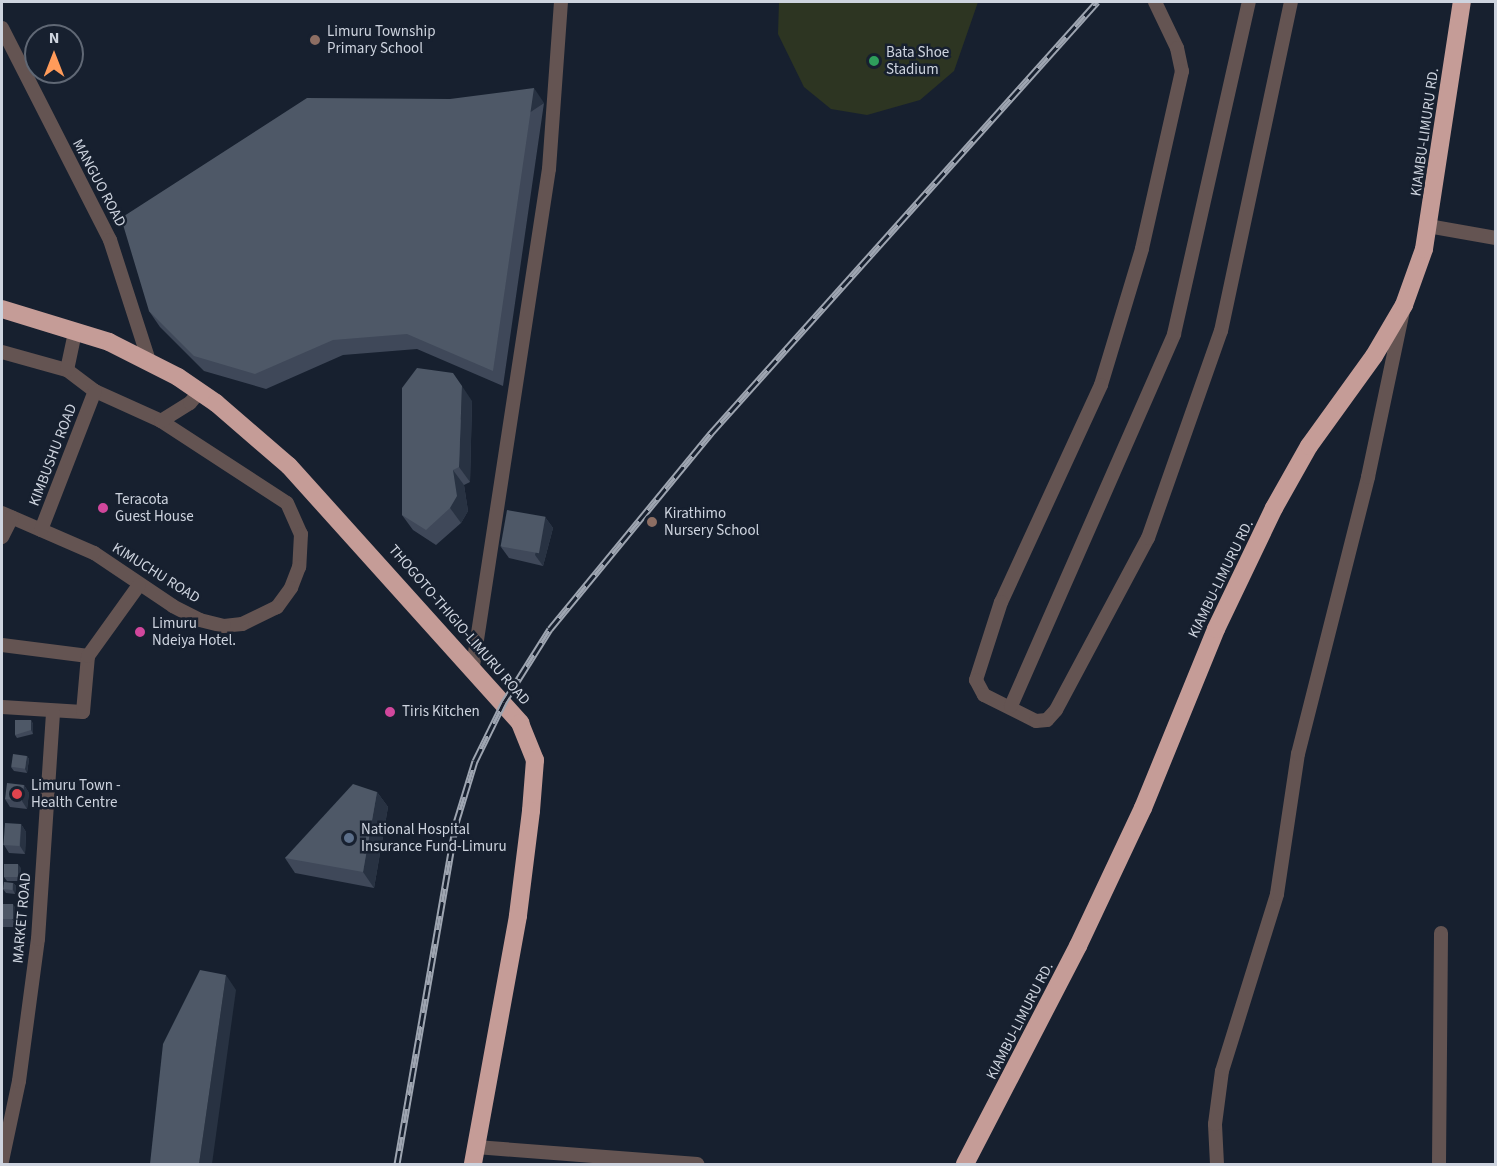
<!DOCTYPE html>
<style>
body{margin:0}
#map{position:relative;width:1497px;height:1166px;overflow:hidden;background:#17202f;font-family:"Source Sans 3",sans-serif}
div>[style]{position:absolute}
.green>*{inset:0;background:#2d3522}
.street>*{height:14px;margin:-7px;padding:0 7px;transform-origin:7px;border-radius:7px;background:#645452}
.highway>*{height:18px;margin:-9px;padding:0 9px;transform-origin:9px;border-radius:9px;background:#c59c97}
.rail>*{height:7px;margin-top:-3.5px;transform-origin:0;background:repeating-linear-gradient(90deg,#17202f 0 14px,#9ea5b1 0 28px);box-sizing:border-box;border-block:2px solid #9ea5b1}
.wall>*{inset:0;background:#3f4859}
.shaded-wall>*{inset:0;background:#283242;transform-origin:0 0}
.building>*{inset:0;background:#4e5867;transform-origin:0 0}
.dots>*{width:16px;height:16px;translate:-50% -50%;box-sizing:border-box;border:3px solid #17202f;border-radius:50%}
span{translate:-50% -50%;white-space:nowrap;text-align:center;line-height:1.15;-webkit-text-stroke:5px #17202f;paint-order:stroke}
.poi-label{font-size:15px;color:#ced4df}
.left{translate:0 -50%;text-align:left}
.street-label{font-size:15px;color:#ced4df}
.frame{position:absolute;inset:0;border:3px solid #ced4df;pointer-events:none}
.north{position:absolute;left:24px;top:24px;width:60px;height:60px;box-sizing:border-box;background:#17202f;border:2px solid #606875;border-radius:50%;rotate:0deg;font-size:16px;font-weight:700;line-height:24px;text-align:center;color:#ced4df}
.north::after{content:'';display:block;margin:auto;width:21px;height:27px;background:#ff9b5a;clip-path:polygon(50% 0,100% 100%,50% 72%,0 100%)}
</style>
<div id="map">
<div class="green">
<i style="clip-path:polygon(779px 2px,978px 2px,954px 71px,920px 100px,867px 115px,831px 109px,804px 87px,778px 34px)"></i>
</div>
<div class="street">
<i style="left:1155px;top:2px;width:51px;rotate:64.4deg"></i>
<i style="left:1177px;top:48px;width:24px;rotate:78deg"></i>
<i style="left:1182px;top:71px;width:182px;rotate:102.7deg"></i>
<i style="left:1142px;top:249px;width:142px;rotate:106.8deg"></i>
<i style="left:1101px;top:385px;width:239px;rotate:114.7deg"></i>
<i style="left:1001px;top:602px;width:82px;rotate:107.8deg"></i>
<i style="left:976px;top:680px;width:17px;rotate:62deg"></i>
<i style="left:984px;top:695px;width:58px;rotate:26.6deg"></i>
<i style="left:1036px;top:721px;width:11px;rotate:-5deg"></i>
<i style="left:1047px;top:720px;width:13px;rotate:-48deg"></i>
<i style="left:1056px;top:710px;width:195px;rotate:-61.9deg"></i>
<i style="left:1148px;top:538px;width:219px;rotate:-70.6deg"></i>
<i style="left:1221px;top:331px;width:336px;rotate:-78deg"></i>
<i style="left:2px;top:28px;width:238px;rotate:63deg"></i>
<i style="left:110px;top:240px;width:127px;rotate:72.1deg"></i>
<i style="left:1428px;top:226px;width:69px;rotate:10deg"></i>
<i style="left:2px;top:352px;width:67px;rotate:15.5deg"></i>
<i style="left:67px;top:370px;width:35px;rotate:37deg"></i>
<i style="left:95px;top:391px;width:72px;rotate:24.4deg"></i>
<i style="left:161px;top:421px;width:150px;rotate:33.1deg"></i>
<i style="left:287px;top:503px;width:34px;rotate:66deg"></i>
<i style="left:301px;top:534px;width:33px;rotate:93deg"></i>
<i style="left:299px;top:567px;width:22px;rotate:111deg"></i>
<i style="left:291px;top:588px;width:24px;rotate:126deg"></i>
<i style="left:277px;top:607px;width:39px;rotate:154deg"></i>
<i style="left:242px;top:624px;width:18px;rotate:174deg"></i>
<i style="left:224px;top:626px;width:25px;rotate:-166deg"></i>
<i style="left:200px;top:620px;width:30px;rotate:-153deg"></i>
<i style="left:173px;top:606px;width:95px;rotate:-146.1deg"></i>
<i style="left:94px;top:553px;width:100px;rotate:-156.5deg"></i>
<i style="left:67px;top:370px;width:40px;rotate:-78deg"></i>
<i style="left:161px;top:421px;width:34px;rotate:-32deg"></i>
<i style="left:190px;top:403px;width:16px;rotate:-50deg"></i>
<i style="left:41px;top:530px;width:149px;rotate:-68.8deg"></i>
<i style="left:2px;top:537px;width:22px;rotate:-63deg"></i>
<i style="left:2px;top:645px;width:87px;rotate:7.3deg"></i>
<i style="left:473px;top:666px;width:503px;rotate:-81.31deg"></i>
<i style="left:549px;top:169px;width:167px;rotate:-85.9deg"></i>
<i style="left:1011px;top:706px;width:406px;rotate:-66.3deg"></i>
<i style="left:1174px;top:334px;width:340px;rotate:-77.3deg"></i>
<i style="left:2px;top:707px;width:81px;rotate:3.5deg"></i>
<i style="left:83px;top:712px;width:56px;rotate:-84.9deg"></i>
<i style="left:88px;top:656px;width:87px;rotate:-54.3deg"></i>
<i style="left:476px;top:1147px;width:222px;rotate:4.4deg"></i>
<i style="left:2px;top:1161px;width:82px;rotate:-78deg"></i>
<i style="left:19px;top:1081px;width:143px;rotate:-82.4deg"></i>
<i style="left:38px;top:939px;width:228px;rotate:-86.2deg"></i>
<i style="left:1217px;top:1164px;width:40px;rotate:-92.9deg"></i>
<i style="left:1215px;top:1124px;width:53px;rotate:-82.5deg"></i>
<i style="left:1222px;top:1071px;width:185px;rotate:-72.7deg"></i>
<i style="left:1277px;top:894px;width:142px;rotate:-81.5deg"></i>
<i style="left:1298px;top:754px;width:286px;rotate:-75.8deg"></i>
<i style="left:1368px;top:477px;width:170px;rotate:-78.1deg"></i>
<i style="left:1439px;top:1164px;width:231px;rotate:-89.5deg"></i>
</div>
<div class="highway">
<i style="left:2px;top:309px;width:112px;rotate:17.1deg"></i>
<i style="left:109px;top:342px;width:77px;rotate:26.9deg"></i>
<i style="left:178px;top:377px;width:46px;rotate:34.4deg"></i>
<i style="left:216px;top:403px;width:96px;rotate:40.8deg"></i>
<i style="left:289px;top:466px;width:346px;rotate:48deg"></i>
<i style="left:520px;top:723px;width:40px;rotate:68deg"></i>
<i style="left:535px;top:760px;width:51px;rotate:94.5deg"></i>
<i style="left:531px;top:811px;width:106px;rotate:97.1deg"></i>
<i style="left:518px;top:916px;width:252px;rotate:100.3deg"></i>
<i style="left:965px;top:1164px;width:246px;rotate:-62.6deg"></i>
<i style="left:1078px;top:946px;width:153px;rotate:-64.8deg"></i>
<i style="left:1143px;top:808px;width:193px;rotate:-67.8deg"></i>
<i style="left:1216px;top:629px;width:134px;rotate:-64.4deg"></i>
<i style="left:1274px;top:508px;width:71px;rotate:-60.6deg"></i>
<i style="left:1309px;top:446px;width:111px;rotate:-54.2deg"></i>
<i style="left:1374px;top:356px;width:59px;rotate:-59.5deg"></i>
<i style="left:1404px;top:305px;width:59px;rotate:-70.3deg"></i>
<i style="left:1424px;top:249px;width:250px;rotate:-81.3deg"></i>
</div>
<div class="rail">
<i style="left:397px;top:1164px;width:346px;rotate:-80.2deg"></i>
<i style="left:456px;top:823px;width:65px;rotate:-73deg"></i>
<i style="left:475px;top:761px;width:66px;rotate:-63.8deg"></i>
<i style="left:504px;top:702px;width:86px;rotate:-57.8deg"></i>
<i style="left:550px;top:629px;width:254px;rotate:-50.6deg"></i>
<i style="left:711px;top:433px;width:579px;rotate:-48.15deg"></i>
</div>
<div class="wall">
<i style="clip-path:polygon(544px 103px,503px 386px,417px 349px,343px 355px,266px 389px,204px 371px,160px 327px,149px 311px)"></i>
<i style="clip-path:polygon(472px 401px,470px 482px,464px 485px,468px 511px,461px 523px,436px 545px,413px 530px,402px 515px)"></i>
<i style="clip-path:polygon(545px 517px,553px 528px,543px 566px,509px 558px,501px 547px)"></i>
<i style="clip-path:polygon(31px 720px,33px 724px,33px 734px,17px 738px,15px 735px)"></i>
<i style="clip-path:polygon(27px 756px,29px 759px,27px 773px,14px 771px,11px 767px)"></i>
<i style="clip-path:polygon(24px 785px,29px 793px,27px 809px,10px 807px,5px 799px)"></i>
<i style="clip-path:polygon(377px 792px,388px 807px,374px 888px,295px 873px,285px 858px)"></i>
<i style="clip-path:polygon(21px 824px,26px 832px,25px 854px,9px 853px,4px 845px)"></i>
<i style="clip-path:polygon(21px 868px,21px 881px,7px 881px,4px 877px)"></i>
<i style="clip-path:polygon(13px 883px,16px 886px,15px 894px,6px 893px,3px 889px)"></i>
<i style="clip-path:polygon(2px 904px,18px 912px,18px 927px,3px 927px,2px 924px)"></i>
</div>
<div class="shaded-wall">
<i style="left:534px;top:88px;width:18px;height:286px;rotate:56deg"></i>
<i style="clip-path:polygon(462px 386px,472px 401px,470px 482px,459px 467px)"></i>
<i style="clip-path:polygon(453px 470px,464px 485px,468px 511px,461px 523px,450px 508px)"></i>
<i style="clip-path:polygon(545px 517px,553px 528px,543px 566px,535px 555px)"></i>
<i style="clip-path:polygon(31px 720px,33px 724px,33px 734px,31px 730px)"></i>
<i style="clip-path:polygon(27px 756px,29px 759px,27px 773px,25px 769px)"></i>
<i style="clip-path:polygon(24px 785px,29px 793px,27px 809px,22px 801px)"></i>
<i style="clip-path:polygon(377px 792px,388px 807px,374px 888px,363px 872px)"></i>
<i style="clip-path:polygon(21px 824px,26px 832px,25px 854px,20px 846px)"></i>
<i style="clip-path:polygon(18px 864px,21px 868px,21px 881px,18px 878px)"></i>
<i style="clip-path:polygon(13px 883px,16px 886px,15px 894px,13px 890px)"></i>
<i style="clip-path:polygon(13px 904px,18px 912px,18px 927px,12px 919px)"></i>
<i style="clip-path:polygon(226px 975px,236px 990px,212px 1164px,199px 1164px)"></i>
</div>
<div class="building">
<i style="clip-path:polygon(534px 88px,493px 371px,407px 334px,333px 340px,255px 374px,194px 356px,149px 311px,121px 218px,307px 98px,450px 99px)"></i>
<i style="clip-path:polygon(417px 368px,453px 373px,462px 386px,459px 467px,453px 470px,457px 496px,450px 508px,426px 530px,402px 515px,402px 388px)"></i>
<i style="left:507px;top:510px;width:39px;height:37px;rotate:10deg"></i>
<i style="clip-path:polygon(15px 720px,31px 720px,31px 730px,15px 735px)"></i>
<i style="left:13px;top:754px;width:14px;height:13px;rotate:8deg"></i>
<i style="left:7px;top:783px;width:17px;height:16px;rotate:7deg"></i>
<i style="clip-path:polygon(353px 784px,377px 792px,363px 872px,285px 858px)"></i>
<i style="left:5px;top:823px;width:16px;height:22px;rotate:4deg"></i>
<i style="left:4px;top:864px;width:14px;height:13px"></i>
<i style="left:4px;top:882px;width:9px;height:7px;rotate:6deg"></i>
<i style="left:2px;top:904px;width:11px;height:15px"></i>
<i style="clip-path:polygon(200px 970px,226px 975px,199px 1164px,150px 1164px,163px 1044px)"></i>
</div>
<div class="dots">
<i style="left:315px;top:40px;background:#8d6e63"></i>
<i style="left:874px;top:61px;background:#2e9e5b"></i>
<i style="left:103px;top:508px;background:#d1479c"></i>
<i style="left:652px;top:522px;background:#8d6e63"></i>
<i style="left:140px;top:632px;background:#d1479c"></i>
<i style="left:390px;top:712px;background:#d1479c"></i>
<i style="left:17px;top:794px;background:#e0444e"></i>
<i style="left:349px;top:838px;background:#5c6f8a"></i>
</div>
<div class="poi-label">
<span class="left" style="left:327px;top:40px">Limuru Township<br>Primary School</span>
<span class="left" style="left:886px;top:61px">Bata Shoe<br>Stadium</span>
<span class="left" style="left:115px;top:508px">Teracota<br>Guest House</span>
<span class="left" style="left:664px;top:522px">Kirathimo<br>Nursery School</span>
<span class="left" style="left:152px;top:632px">Limuru<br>Ndeiya Hotel.</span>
<span class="left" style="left:402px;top:712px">Tiris Kitchen</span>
<span class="left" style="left:31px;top:794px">Limuru Town -<br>Health Centre</span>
<span class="left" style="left:361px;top:838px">National Hospital<br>Insurance Fund-Limuru</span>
</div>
<div class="street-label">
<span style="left:1425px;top:132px;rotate:-82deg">KIAMBU-LIMURU RD.</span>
<span style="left:99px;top:183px;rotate:62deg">MANGUO ROAD</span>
<span style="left:53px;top:455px;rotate:-69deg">KIMBUSHU ROAD</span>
<span style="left:156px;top:573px;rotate:32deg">KIMUCHU ROAD</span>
<span style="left:1221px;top:579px;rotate:-64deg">KIAMBU-LIMURU RD.</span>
<span style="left:459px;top:625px;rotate:49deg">THOGOTO-THIGIO-LIMURU ROAD</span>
<span style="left:22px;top:918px;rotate:-85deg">MARKET ROAD</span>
<span style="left:1020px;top:1021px;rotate:-63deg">KIAMBU-LIMURU RD.</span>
</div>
<div class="frame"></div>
<div class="north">N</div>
</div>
